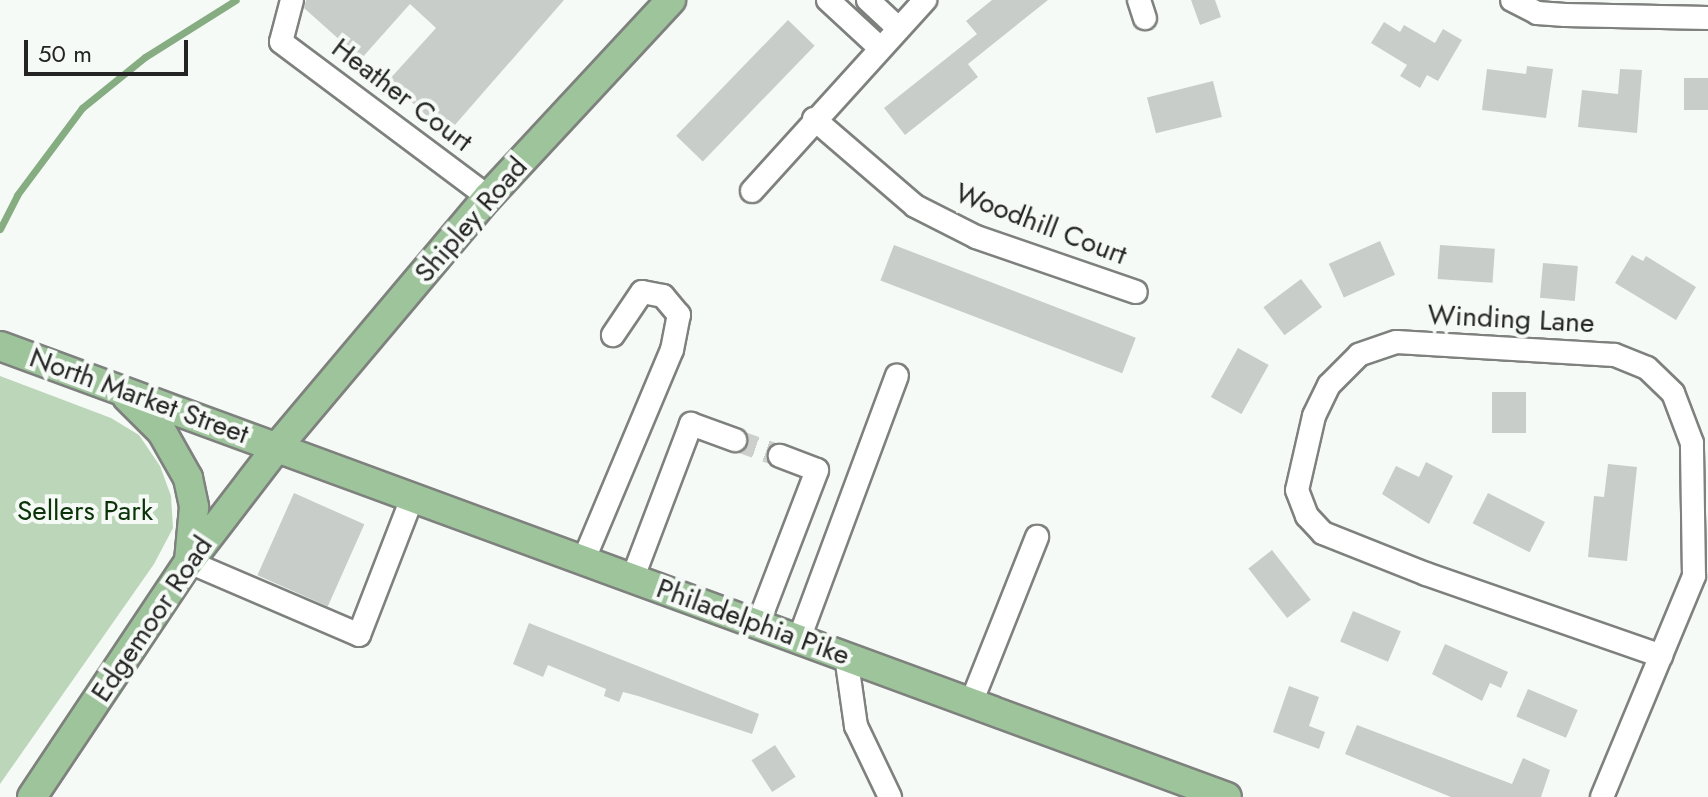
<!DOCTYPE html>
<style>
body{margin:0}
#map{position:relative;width:1708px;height:797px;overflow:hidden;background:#f6faf6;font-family:Jost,sans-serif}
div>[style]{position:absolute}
.green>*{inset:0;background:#bbd6b8}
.stream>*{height:7px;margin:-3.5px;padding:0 3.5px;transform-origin:3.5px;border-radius:3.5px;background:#86ad82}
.building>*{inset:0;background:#c9cdc9;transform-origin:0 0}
.minor-tunnel>*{height:22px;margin-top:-11px;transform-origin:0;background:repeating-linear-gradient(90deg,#cccfcc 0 22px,transparent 0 33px)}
.roads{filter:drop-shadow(2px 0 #7e817d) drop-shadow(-2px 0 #7e817d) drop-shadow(0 2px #7e817d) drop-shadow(0 -2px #7e817d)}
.minor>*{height:22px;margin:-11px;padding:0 11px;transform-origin:11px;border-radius:11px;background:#fff}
.major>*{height:28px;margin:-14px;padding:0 14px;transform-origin:14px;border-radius:14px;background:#9ec49b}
span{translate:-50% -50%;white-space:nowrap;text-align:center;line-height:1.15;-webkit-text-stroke:8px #f6faf6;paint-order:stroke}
.street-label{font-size:28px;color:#232423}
.park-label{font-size:28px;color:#0a3308}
.scale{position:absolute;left:24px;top:40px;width:164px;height:36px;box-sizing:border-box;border:4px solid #232423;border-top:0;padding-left:10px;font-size:24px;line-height:28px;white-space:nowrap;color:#232423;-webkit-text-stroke:6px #f6faf6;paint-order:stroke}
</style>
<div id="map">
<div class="green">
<i style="clip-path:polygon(0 376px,111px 418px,139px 435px,160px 466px,171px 496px,173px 528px,154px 564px,0 784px)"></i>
</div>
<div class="stream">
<i style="left:0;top:229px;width:38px;rotate:-63deg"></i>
<i style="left:17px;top:195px;width:109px;rotate:-53.2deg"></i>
<i style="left:82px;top:108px;width:81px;rotate:-39deg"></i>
<i style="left:145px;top:57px;width:107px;rotate:-32.1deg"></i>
</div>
<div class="building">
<i style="clip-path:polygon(306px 0,564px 0,447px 134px,388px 81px,436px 28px,410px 4px,361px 59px,304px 8px)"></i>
<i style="clip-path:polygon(992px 0,1048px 0,968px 64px,978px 77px,905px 135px,884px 108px,977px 34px,966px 21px)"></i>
<i style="clip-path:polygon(1191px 0,1215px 0,1221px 17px,1200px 25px)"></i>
<i style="left:788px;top:20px;width:37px;height:161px;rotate:44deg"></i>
<i style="clip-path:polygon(1384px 22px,1400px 32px,1404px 25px,1435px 43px,1443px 29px,1462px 40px,1438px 81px,1427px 75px,1420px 88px,1400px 76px,1407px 65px,1371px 43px)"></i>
<i style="clip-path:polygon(1527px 66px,1553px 69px,1546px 118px,1482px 110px,1487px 69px,1526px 74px)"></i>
<i style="clip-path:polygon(1620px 69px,1642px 70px,1637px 133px,1578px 127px,1582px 90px,1618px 94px)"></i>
<i style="left:1708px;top:78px;width:32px;height:24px;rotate:90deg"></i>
<i style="left:1213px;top:81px;width:37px;height:68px;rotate:76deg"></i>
<i style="left:1380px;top:241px;width:37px;height:56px;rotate:66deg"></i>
<i style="left:894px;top:245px;width:259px;height:38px;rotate:21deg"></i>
<i style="left:1440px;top:245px;width:55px;height:34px;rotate:4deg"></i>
<i style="clip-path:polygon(1632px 255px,1643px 261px,1646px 256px,1696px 287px,1676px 320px,1615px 283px)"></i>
<i style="left:1543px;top:263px;width:35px;height:35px;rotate:5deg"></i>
<i style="left:1301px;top:279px;width:35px;height:47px;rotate:53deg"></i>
<i style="left:1238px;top:348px;width:35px;height:56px;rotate:29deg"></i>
<i style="left:1492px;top:392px;width:34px;height:41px"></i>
<i style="clip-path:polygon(1426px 462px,1453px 476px,1429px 524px,1382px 494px,1396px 466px,1419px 477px)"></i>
<i style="clip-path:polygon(1608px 464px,1637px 467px,1627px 561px,1588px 557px,1594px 496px,1604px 497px)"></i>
<i style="left:294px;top:493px;width:77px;height:90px;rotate:24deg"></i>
<i style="left:1488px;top:493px;width:64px;height:34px;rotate:27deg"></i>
<i style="left:1272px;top:550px;width:63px;height:30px;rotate:52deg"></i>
<i style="left:1353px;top:611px;width:52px;height:33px;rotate:23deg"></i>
<i style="clip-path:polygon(529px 623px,759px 714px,752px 734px,638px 696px,623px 692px,619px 702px,604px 696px,606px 689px,548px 665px,543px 677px,513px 664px)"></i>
<i style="clip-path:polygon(1445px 644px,1508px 672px,1501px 688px,1490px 683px,1482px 701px,1432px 674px)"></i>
<i style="clip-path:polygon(1289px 686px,1319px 697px,1309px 726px,1325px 732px,1319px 749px,1273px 732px)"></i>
<i style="left:1528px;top:689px;width:54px;height:30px;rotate:23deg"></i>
<i style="clip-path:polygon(1357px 725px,1512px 784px,1523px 758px,1550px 770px,1541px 797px,1451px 797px,1345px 754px)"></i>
<i style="left:775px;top:745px;width:38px;height:28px;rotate:57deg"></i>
</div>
<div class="minor-tunnel">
<i style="left:735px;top:440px;width:48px;rotate:19.6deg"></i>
</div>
<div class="roads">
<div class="minor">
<i style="left:292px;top:0;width:43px;rotate:104.7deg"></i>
<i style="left:281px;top:42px;width:259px;rotate:36.8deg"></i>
<i style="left:828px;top:0;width:71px;rotate:42.7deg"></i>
<i style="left:868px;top:0;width:41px;rotate:43deg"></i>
<i style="left:1139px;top:0;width:19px;rotate:72deg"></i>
<i style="left:1512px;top:0;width:28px;rotate:27deg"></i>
<i style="left:1537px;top:13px;width:28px;rotate:4deg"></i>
<i style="left:1565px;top:15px;width:143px;rotate:1.2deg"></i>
<i style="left:814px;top:119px;width:133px;rotate:40.7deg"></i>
<i style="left:915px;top:206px;width:68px;rotate:26.9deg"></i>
<i style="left:976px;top:237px;width:169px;rotate:19deg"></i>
<i style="left:752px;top:191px;width:258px;rotate:-47.8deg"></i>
<i style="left:584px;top:559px;width:227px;rotate:-67.2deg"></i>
<i style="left:672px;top:350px;width:36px;rotate:-79deg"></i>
<i style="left:679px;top:315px;width:25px;rotate:-130deg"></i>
<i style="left:663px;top:296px;width:21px;rotate:-169deg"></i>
<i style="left:642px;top:292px;width:52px;rotate:124deg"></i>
<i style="left:189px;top:562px;width:185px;rotate:23.2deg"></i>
<i style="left:359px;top:635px;width:149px;rotate:-68.8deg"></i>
<i style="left:633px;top:577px;width:164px;rotate:-69.2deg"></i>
<i style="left:691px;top:424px;width:47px;rotate:20deg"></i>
<i style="left:758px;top:624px;width:165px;rotate:-69deg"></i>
<i style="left:817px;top:470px;width:40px;rotate:-159deg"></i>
<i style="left:799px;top:639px;width:281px;rotate:-69.6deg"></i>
<i style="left:846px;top:656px;width:71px;rotate:81.9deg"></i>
<i style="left:856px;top:726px;width:79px;rotate:64.4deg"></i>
<i style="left:971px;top:703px;width:179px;rotate:-68.3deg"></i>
<i style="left:1602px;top:797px;width:239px;rotate:-67.4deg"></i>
<i style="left:1694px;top:576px;width:133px;rotate:-90.9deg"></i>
<i style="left:1692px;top:443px;width:53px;rotate:-110.8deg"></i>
<i style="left:1673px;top:393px;width:36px;rotate:-136deg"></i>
<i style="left:1647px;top:368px;width:35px;rotate:-158deg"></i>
<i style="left:1614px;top:355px;width:218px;rotate:-176.6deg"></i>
<i style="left:1396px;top:342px;width:39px;rotate:161deg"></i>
<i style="left:1359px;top:355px;width:42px;rotate:135deg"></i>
<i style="left:1329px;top:385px;width:34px;rotate:116deg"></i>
<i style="left:1314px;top:416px;width:76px;rotate:102.9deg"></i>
<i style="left:1297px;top:490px;width:28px;rotate:69deg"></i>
<i style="left:1307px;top:516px;width:23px;rotate:47deg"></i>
<i style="left:1323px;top:533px;width:111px;rotate:21.7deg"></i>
<i style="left:1426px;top:574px;width:249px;rotate:19.2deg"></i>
</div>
<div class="major">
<i style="left:0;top:346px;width:1307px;rotate:20.18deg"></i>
<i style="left:127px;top:397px;width:49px;rotate:45deg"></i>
<i style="left:162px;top:432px;width:53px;rotate:60.5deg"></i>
<i style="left:188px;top:478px;width:30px;rotate:78deg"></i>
<i style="left:194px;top:507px;width:54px;rotate:95.3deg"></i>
<i style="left:32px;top:797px;width:283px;rotate:-56.3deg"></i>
<i style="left:189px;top:562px;width:146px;rotate:-52.5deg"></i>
<i style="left:278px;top:446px;width:326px;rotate:-49.9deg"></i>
<i style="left:488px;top:197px;width:269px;rotate:-47.1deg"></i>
</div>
</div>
<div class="street-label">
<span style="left:402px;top:95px;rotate:37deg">Heather Court</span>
<span style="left:471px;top:220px;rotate:-49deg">Shipley Road</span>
<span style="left:1041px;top:224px;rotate:21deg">Woodhill Court</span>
<span style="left:1511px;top:319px;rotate:3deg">Winding Lane</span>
<span style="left:139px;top:396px;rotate:20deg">North Market Street</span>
<span style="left:152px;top:619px;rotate:-56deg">Edgemoor Road</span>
<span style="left:753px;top:622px;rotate:20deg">Philadelphia Pike</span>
</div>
<div class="park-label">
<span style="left:85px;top:511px">Sellers Park</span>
</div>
<div class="scale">50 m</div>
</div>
